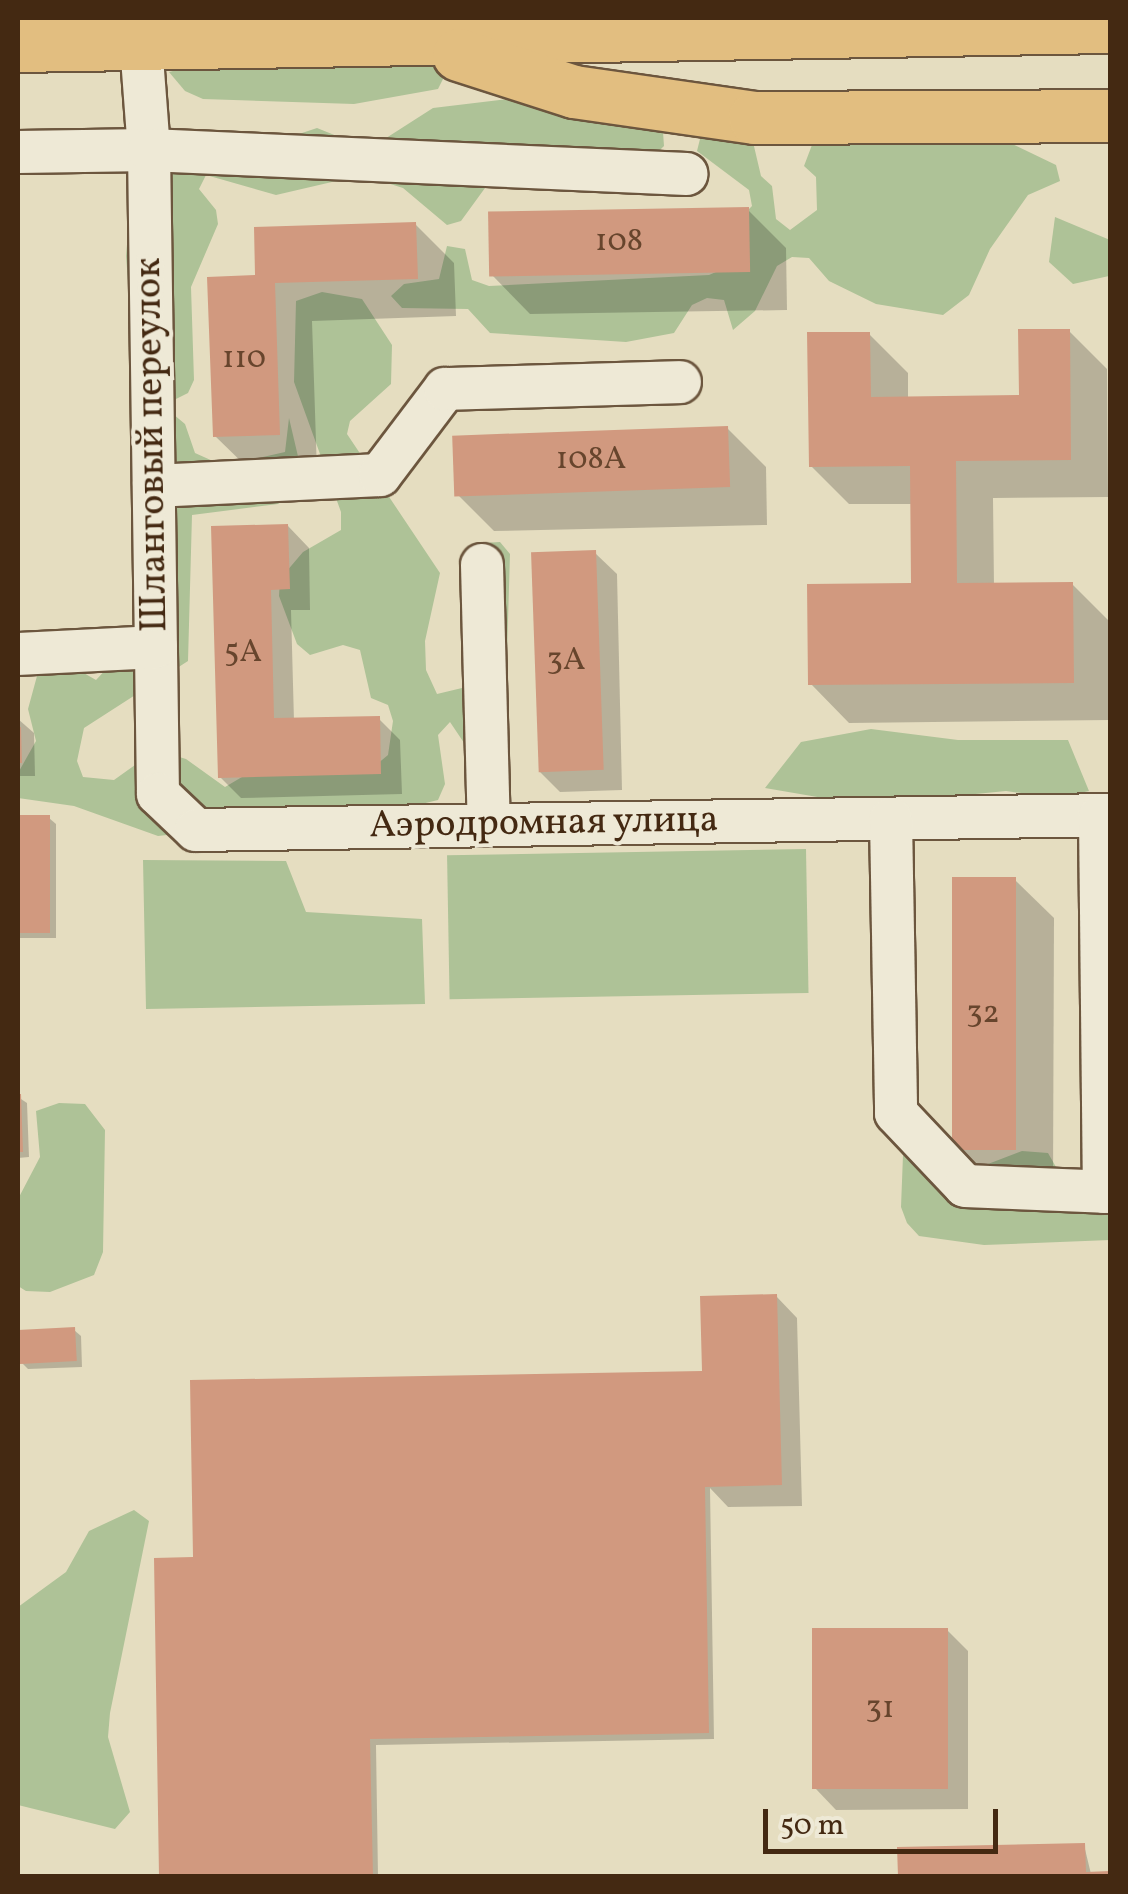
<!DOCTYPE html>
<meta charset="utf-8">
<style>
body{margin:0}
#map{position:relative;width:1128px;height:1894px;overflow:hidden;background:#e5ddc0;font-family:Vollkorn,serif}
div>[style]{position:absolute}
.green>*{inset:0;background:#aec297;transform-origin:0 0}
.shadow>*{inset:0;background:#0003}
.building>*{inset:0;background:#d1997f;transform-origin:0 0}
.roads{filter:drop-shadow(2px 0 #6c563e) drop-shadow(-2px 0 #6c563e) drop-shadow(0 2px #6c563e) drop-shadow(0 -2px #6c563e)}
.minor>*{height:42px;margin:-21px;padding:0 21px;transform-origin:21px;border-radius:21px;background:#eee9d6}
.major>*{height:52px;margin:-26px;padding:0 26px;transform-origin:26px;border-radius:26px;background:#e2be80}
span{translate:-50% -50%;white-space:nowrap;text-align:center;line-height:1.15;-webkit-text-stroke:8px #eee9d6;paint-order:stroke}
.number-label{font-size:32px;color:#67452d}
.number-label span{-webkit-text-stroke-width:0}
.street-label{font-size:38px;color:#442912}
.frame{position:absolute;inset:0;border:20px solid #442912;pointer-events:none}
.scale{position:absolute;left:763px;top:1809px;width:235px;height:45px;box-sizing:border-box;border:5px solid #442912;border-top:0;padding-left:12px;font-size:30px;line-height:35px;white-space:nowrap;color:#442912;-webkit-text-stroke:8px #eee9d6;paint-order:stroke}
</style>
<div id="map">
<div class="green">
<i style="clip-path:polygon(411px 56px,447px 71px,438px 89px,354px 104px,203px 99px,185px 91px,169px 72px,224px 58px)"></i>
<i style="clip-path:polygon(525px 97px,663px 132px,664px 146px,621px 188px,493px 177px,461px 221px,447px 225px,403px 188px,362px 175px,276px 195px,206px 175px,199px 189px,216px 210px,218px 224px,191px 287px,194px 380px,188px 393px,162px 406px,137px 393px,126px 256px,136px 136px,152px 129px,231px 133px,266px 145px,317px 128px,369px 149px,433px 108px)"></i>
<i style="clip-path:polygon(701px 135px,753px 142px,761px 176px,772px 186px,776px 219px,790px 230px,817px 210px,816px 177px,804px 166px,815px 137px,1008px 142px,1056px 165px,1060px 181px,1028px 195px,990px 249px,969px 295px,943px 315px,876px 304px,829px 281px,809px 258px,792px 257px,777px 266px,755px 311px,733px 330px,724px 300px,707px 298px,692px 305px,674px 333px,626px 342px,490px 333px,468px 309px,402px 308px,391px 296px,404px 284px,439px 279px,447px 246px,465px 249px,472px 280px,489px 286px,709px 275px,725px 268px,738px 220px,752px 206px,749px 190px,697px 151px)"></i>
<i style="clip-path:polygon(1055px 217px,1110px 240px,1109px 276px,1073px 284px,1049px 262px)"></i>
<i style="clip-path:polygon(322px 292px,362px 299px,392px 345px,391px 384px,350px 421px,347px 434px,440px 573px,425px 641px,426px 670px,437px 694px,462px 688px,463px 587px,474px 556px,483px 543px,500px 542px,510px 554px,505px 720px,510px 786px,503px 801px,450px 722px,438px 735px,445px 784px,438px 800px,405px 808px,158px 836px,74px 806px,18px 798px,18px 773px,36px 741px,28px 709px,37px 676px,68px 664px,96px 680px,144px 629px,173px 414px,185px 424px,195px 453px,224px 466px,285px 452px,289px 418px,304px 482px,278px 504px,192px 515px,188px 661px,84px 728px,77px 761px,83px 777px,114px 780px,156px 750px,186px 759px,225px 787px,283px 753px,376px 765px,388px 755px,393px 721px,388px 705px,371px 698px,360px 650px,343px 645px,310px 655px,297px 644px,279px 596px,280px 579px,303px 552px,341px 530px,341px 512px,294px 382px,296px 301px)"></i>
<i style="clip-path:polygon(871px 729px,958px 740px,1068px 740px,1089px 791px,1057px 798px,1006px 791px,864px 805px,765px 788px,801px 742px)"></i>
<i style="left:806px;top:849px;width:144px;height:359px;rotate:89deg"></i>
<i style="clip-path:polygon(143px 860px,286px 861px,306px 912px,422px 919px,425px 1004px,146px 1009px)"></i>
<i style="clip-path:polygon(59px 1103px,85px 1104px,105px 1130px,103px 1252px,94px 1275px,50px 1292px,26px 1291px,18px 1286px,18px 1199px,40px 1157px,36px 1111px)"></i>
<i style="clip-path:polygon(1022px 1151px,1048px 1153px,1064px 1181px,1110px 1201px,1110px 1240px,984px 1245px,919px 1236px,907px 1223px,901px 1207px,903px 1155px,940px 1188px,965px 1186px,988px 1164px)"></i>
<i style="clip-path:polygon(134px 1510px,149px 1521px,110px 1713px,108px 1737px,130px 1812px,115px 1829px,18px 1805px,18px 1607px,66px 1572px,89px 1531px)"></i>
</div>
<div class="shadow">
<i style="clip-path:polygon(748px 210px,786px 248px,787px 310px,530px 314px,492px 275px)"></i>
<i style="clip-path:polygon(415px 224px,454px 263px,456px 316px,312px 321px,317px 472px,254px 474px,215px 436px,258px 277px)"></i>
<i style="clip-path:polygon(1069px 331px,1107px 369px,1108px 497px,993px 498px,994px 585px,1072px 584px,1110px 622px,1110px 720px,849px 723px,811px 684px,914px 585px,913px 504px,849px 504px,811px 466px,869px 334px,908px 373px,908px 399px,1022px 398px)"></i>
<i style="clip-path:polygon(727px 428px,766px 467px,767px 525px,494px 531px,456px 493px)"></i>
<i style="clip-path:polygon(288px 526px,309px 548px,310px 610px,291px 610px,294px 721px,379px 719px,400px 740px,402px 794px,241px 798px,220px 777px)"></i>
<i style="clip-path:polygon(595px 553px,617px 574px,622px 790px,560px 792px,539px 771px)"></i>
<i style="clip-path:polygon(18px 719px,34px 733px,35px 776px,18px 776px)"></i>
<i style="clip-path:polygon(18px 818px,49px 818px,56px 824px,56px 938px,18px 938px)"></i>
<i style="clip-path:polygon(1015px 880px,1054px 918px,1053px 1187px,991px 1187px,953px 1149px)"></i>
<i style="clip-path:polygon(18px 1097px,27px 1103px,29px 1157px,18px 1158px)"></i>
<i style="clip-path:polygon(776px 1296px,797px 1318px,802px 1506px,728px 1507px,710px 1488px,714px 1739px,376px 1745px,378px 1876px,162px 1876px,156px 1560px,195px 1560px,704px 1374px)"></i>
<i style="clip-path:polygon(74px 1330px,81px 1336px,82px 1367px,28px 1369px,21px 1362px)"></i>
<i style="clip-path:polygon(947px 1630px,968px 1651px,968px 1809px,836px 1810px,815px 1788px)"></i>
<i style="clip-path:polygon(1084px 1845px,1091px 1874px,1110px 1876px,900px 1876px,900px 1849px)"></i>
</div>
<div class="building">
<i style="left:749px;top:207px;width:65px;height:261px;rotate:89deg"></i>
<i style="clip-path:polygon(416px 222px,418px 279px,275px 283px,280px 435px,213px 437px,207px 277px,255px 275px,254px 227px)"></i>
<i style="clip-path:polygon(1018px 329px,1070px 329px,1071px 460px,956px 461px,957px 583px,1073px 582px,1074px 683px,808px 685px,807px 584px,911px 583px,910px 466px,809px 467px,807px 332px,870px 332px,871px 397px,1019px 395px)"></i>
<i style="left:728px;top:426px;width:61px;height:276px;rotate:88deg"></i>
<i style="clip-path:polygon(288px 524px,290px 589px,271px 590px,274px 718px,380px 716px,381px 774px,218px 778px,211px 526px)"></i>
<i style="left:596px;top:550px;width:220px;height:65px;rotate:88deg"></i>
<i style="clip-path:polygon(18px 727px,21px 727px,22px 763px,18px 763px)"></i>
<i style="left:18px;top:815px;width:32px;height:118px"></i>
<i style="left:952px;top:877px;width:64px;height:273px"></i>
<i style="clip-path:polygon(18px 1094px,21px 1094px,23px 1152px,18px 1152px)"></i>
<i style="clip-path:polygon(777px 1294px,782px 1485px,705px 1487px,709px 1733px,370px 1739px,373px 1876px,159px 1876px,154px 1558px,193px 1557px,190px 1380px,702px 1371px,700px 1296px)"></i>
<i style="left:75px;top:1327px;width:34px;height:57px;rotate:87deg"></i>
<i style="left:812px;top:1628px;width:136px;height:161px"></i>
<i style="clip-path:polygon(1085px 1843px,1086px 1872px,1110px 1871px,1110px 1876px,898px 1876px,897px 1847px)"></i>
</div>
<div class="roads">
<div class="minor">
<i style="left:141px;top:44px;width:106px;rotate:85.7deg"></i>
<i style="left:149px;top:150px;width:644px;rotate:89.2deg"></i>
<i style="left:158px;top:794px;width:52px;rotate:43.5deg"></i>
<i style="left:196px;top:830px;width:914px;rotate:-0.94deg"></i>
<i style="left:18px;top:152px;width:131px;rotate:-0.9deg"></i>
<i style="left:149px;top:150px;width:538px;rotate:2.56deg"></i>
<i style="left:154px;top:486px;width:226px;rotate:-2.8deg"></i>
<i style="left:380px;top:475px;width:108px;rotate:-52.9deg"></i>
<i style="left:445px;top:389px;width:235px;rotate:-1.7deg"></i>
<i style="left:482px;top:565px;width:260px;rotate:88.5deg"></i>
<i style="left:18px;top:654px;width:138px;rotate:-2.9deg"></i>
<i style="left:1100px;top:816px;width:376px;rotate:89.4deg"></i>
<i style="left:891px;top:819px;width:294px;rotate:89deg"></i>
<i style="left:896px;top:1113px;width:100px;rotate:46.6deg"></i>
<i style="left:965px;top:1186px;width:145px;rotate:2.4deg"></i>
</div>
<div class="major">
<i style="left:18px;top:46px;width:1092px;rotate:-1deg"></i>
<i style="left:459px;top:55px;width:121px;rotate:17.8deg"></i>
<i style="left:574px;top:92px;width:183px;rotate:8.2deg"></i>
<i style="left:755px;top:118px;width:355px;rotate:-0.3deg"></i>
</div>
</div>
<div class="number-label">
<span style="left:619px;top:242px">108</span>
<span style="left:244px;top:359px">110</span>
<span style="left:591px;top:460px">108А</span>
<span style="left:243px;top:653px">5А</span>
<span style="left:566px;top:661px">3А</span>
<span style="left:983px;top:1014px">32</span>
<span style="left:880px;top:1709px">31</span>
</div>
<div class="street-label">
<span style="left:153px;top:445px;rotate:-91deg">Шланговый переулок</span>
<span style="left:544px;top:824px;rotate:-1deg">Аэродромная улица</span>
</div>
<div class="frame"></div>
<div class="scale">50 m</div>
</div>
